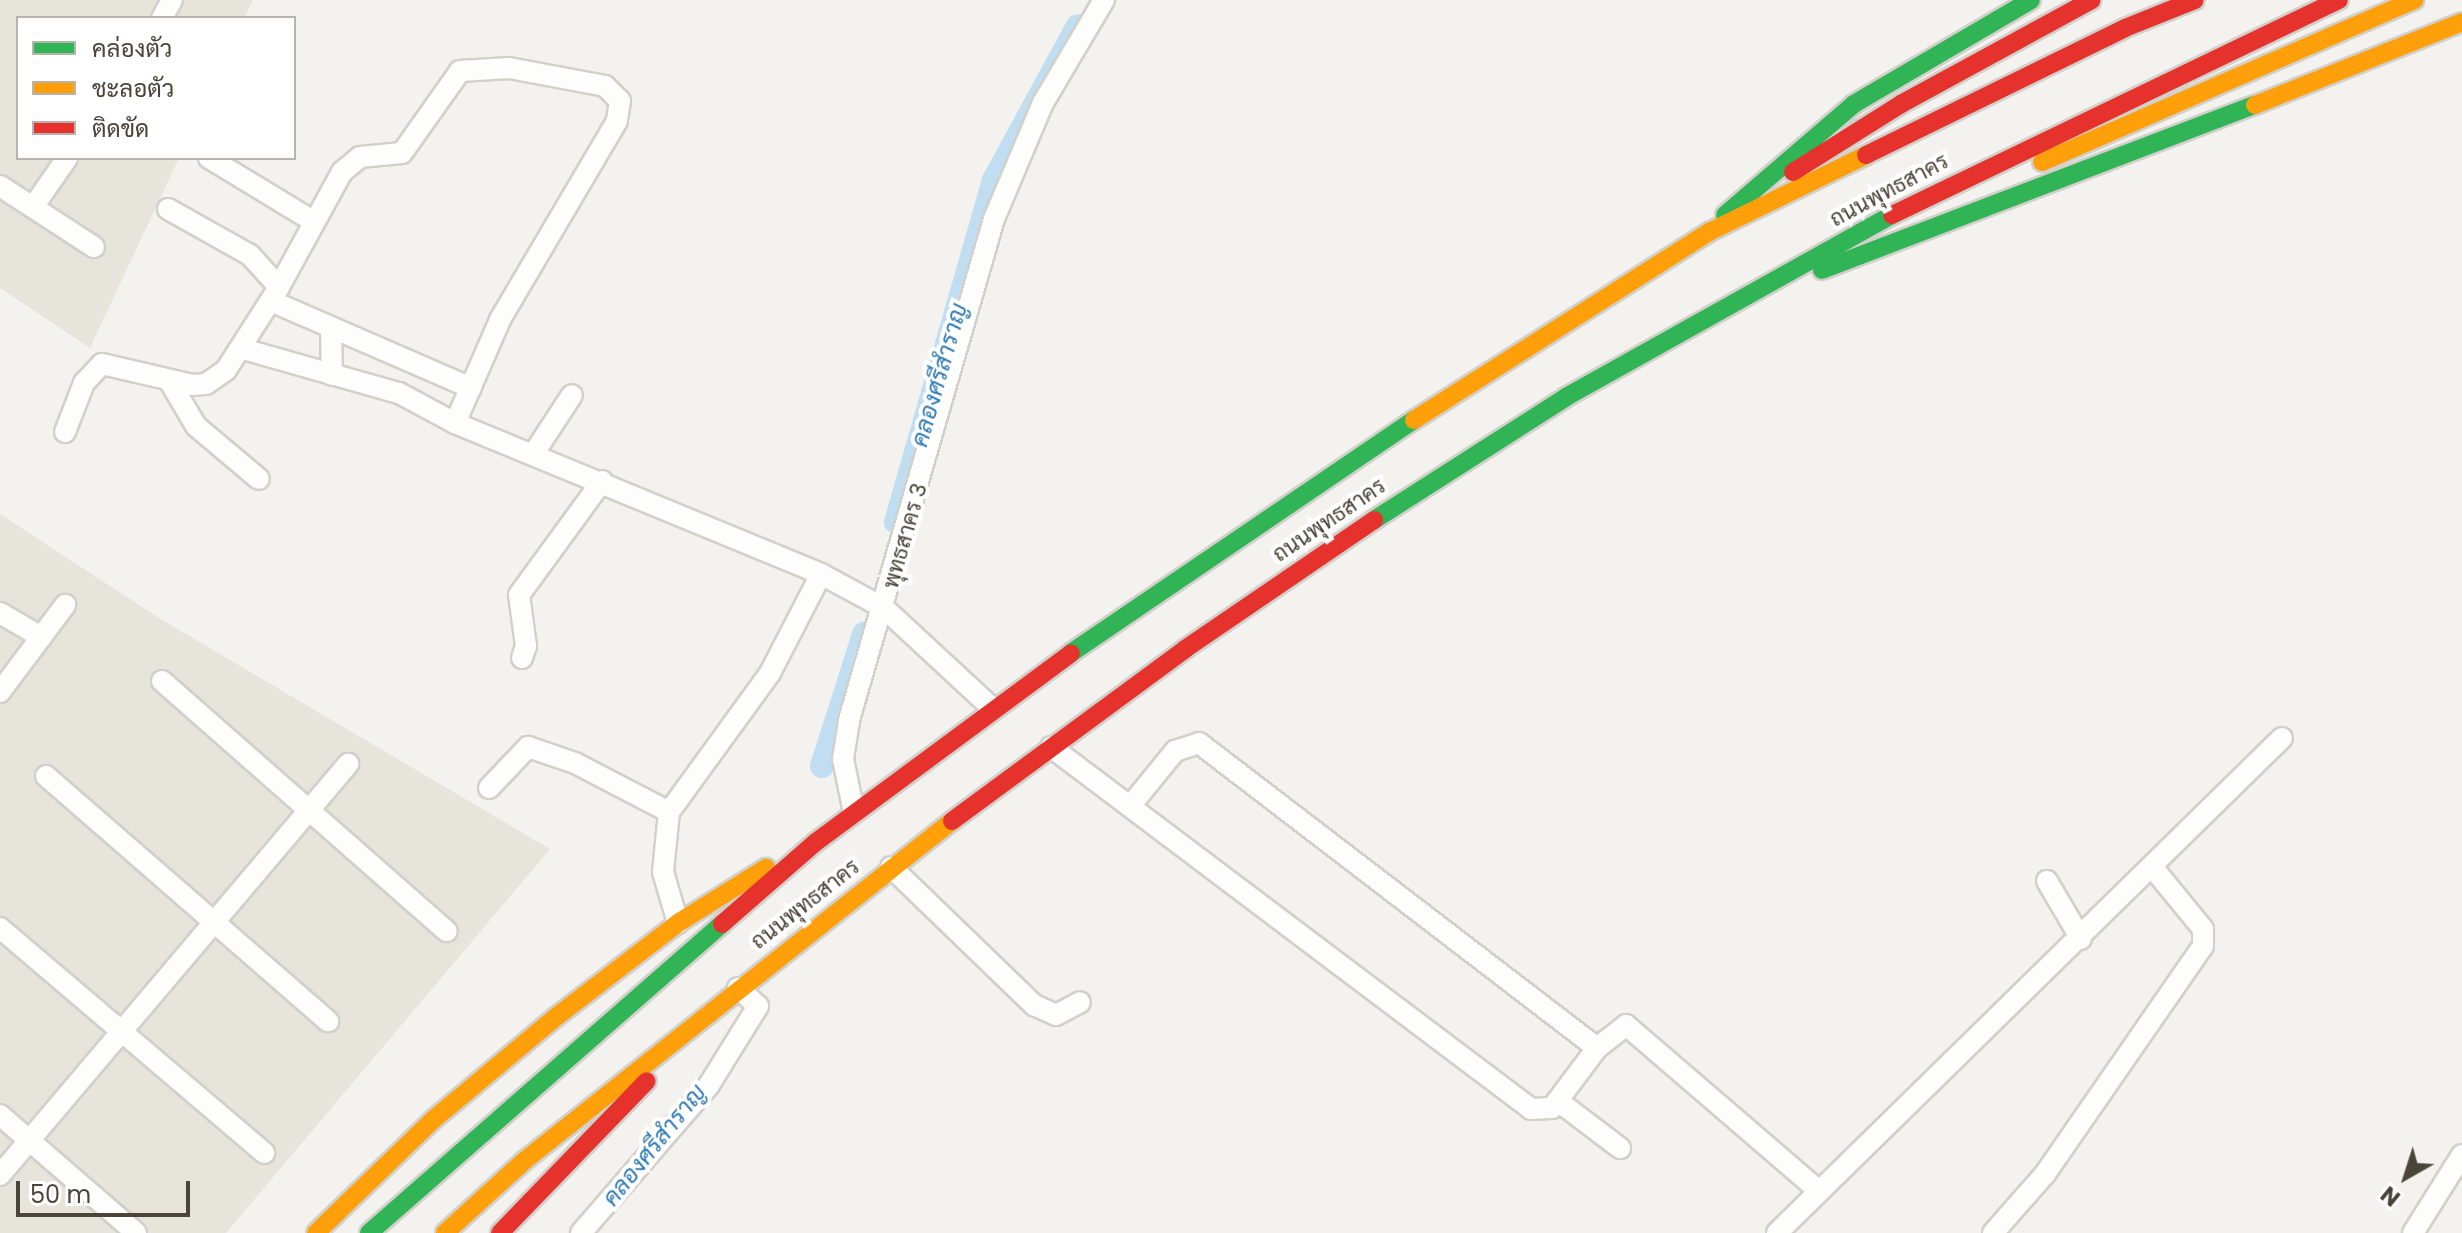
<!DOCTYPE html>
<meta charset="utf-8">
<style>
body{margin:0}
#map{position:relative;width:2462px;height:1233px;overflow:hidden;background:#f4f2ee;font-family:Poppins,Sarabun,sans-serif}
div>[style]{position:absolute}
.residential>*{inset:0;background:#e7e4dc}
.canal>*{height:24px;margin:-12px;padding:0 12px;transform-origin:12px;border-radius:12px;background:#c0ddf1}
.roads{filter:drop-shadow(2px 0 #d2d0cb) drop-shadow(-2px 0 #d2d0cb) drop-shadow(0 2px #d2d0cb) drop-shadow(0 -2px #d2d0cb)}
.street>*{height:20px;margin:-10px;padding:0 10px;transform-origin:10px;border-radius:10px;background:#fdfdfc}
.fast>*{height:18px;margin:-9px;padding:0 9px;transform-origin:9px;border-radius:9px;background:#30b455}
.slow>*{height:18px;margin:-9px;padding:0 9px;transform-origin:9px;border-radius:9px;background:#ff9f0a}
.jam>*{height:18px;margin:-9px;padding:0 9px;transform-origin:9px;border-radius:9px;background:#e5322d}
span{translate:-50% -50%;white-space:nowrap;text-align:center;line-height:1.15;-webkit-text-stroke:8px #fff;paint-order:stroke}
.street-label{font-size:22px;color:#4b4439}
.water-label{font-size:24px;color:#2e7ab2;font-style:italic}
.legend{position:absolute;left:16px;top:16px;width:280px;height:144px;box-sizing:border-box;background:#fff;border:2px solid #b7b4b0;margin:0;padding:10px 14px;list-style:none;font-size:24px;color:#4b4439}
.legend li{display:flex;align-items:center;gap:16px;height:40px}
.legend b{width:40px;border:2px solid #b7b4b0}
.north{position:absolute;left:2366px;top:1137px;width:80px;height:80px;-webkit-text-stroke:6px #fff;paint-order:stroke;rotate:219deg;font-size:22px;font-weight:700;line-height:32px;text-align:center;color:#4b4439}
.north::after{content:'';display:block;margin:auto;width:28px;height:36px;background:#4b4439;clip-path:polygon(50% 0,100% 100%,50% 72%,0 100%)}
.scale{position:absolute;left:16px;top:1181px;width:174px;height:36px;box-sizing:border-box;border:4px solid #4b4439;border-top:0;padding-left:10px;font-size:24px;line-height:28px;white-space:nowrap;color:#4b4439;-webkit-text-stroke:6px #fff;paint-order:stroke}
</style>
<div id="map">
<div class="residential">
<i style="clip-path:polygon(0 0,253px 0,244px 18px,18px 18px,18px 158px,179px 158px,90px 348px,0 288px)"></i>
<i style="clip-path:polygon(0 514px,159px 618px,550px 849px,226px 1233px,0 1233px)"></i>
</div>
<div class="canal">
<i style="left:896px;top:522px;width:356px;rotate:-74deg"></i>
<i style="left:994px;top:180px;width:175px;rotate:-61.4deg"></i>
<i style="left:822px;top:766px;width:139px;rotate:-72.3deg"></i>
</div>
<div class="roads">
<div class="street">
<i style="left:162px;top:18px;width:21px;rotate:-61deg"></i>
<i style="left:209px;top:158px;width:122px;rotate:31.2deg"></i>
<i style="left:0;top:186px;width:112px;rotate:33deg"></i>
<i style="left:33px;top:207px;width:60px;rotate:-55.2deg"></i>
<i style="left:168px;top:209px;width:94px;rotate:29.3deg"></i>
<i style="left:250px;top:255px;width:43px;rotate:47.8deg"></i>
<i style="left:271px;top:301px;width:218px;rotate:23.5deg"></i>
<i style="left:331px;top:330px;width:45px;rotate:88.7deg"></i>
<i style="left:243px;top:349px;width:162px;rotate:15.8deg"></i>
<i style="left:399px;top:393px;width:64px;rotate:28.2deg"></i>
<i style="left:455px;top:423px;width:396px;rotate:22.4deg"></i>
<i style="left:821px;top:574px;width:72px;rotate:28.4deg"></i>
<i style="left:884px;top:608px;width:147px;rotate:42.8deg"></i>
<i style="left:170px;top:382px;width:51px;rotate:59.4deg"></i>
<i style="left:196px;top:426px;width:82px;rotate:40.1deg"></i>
<i style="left:65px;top:432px;width:53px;rotate:-68.8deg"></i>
<i style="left:84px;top:383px;width:26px;rotate:-47deg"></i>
<i style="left:102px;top:364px;width:92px;rotate:13.1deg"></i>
<i style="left:192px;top:385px;width:14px;rotate:-4deg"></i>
<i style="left:206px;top:384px;width:24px;rotate:-35deg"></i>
<i style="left:226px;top:370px;width:98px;rotate:-57.4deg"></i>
<i style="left:279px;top:287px;width:131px;rotate:-61.3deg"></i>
<i style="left:342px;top:172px;width:23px;rotate:-40deg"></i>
<i style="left:360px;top:157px;width:42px;rotate:-5.4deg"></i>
<i style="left:402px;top:153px;width:100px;rotate:-54.7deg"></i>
<i style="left:460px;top:71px;width:49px;rotate:-3.5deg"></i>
<i style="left:509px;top:68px;width:98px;rotate:10.6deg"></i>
<i style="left:605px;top:86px;width:21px;rotate:45deg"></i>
<i style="left:620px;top:101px;width:20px;rotate:99deg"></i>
<i style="left:617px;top:121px;width:231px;rotate:120.5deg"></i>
<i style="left:500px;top:320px;width:112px;rotate:113.6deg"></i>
<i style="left:534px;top:453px;width:69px;rotate:-56.8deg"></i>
<i style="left:0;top:613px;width:48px;rotate:30.3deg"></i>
<i style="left:522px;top:658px;width:13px;rotate:-72deg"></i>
<i style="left:526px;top:646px;width:51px;rotate:-97.8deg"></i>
<i style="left:519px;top:595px;width:141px;rotate:-53.9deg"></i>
<i style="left:162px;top:681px;width:379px;rotate:41.3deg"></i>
<i style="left:0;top:692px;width:109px;rotate:-53.2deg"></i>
<i style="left:1051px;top:747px;width:601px;rotate:37.02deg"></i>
<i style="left:1531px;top:1109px;width:21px;rotate:-3deg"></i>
<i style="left:1552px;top:1108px;width:75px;rotate:-53.1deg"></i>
<i style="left:1597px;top:1048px;width:37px;rotate:-38deg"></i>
<i style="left:1626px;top:1025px;width:255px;rotate:40.7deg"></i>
<i style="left:46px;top:776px;width:374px;rotate:41deg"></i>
<i style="left:489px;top:788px;width:57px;rotate:-46.4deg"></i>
<i style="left:528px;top:747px;width:50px;rotate:18.8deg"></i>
<i style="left:575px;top:763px;width:106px;rotate:27.5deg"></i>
<i style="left:1131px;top:805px;width:70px;rotate:-50.8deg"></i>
<i style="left:1175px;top:751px;width:25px;rotate:-18deg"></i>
<i style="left:1199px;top:743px;width:501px;rotate:37.46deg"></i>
<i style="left:854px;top:813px;width:55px;rotate:-101.5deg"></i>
<i style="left:843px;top:759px;width:39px;rotate:-81deg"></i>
<i style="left:849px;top:720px;width:522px;rotate:-73.86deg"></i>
<i style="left:994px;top:219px;width:126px;rotate:-67.1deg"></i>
<i style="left:1043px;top:103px;width:120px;rotate:-59.4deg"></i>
<i style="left:891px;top:867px;width:199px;rotate:44deg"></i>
<i style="left:1034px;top:1005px;width:24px;rotate:24deg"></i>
<i style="left:1056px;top:1015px;width:27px;rotate:-28deg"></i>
<i style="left:2047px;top:881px;width:67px;rotate:59.6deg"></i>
<i style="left:678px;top:923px;width:53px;rotate:-106.4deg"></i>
<i style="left:663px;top:872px;width:60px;rotate:-84.3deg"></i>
<i style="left:669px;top:812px;width:172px;rotate:-54deg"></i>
<i style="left:770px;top:673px;width:111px;rotate:-62.7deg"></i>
<i style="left:0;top:928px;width:347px;rotate:40.4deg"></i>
<i style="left:1558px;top:1101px;width:78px;rotate:37.2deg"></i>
<i style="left:0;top:1115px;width:180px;rotate:40.9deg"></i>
<i style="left:0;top:1175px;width:539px;rotate:-49.74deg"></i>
<i style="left:581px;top:1233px;width:196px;rotate:-49.1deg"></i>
<i style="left:709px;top:1085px;width:93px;rotate:-58.2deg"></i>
<i style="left:758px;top:1006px;width:27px;rotate:-138deg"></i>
<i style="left:1777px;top:1233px;width:707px;rotate:-44.43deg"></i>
<i style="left:1993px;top:1233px;width:79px;rotate:-48.6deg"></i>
<i style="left:2045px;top:1174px;width:277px;rotate:-55.3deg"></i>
<i style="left:2203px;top:946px;width:17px;rotate:-90deg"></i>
<i style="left:2203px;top:929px;width:79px;rotate:-129.3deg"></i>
<i style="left:2413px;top:1233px;width:92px;rotate:-57.9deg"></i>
</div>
<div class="fast">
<i style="left:1725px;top:215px;width:170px;rotate:-40.7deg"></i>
<i style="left:1854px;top:104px;width:205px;rotate:-30.4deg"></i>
<i style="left:1822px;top:270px;width:463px;rotate:-20.9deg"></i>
<i style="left:1374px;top:520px;width:228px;rotate:-32.6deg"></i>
<i style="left:1566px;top:397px;width:373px;rotate:-29.2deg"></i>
<i style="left:1071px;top:653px;width:415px;rotate:-34.2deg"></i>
<i style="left:369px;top:1233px;width:469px;rotate:-41.2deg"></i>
</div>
<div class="slow">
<i style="left:2255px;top:105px;width:223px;rotate:-21.8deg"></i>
<i style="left:2042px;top:162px;width:406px;rotate:-23.5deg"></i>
<i style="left:1414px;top:420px;width:350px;rotate:-32.5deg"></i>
<i style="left:1709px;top:232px;width:175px;rotate:-26.1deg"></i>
<i style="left:316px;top:1233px;width:164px;rotate:-44deg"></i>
<i style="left:434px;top:1119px;width:159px;rotate:-39.9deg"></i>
<i style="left:556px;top:1017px;width:154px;rotate:-37.6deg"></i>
<i style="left:678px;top:923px;width:104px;rotate:-32deg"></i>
<i style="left:445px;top:1233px;width:107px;rotate:-42.3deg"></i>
<i style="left:524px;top:1161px;width:547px;rotate:-38.46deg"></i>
</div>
<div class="jam">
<i style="left:1866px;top:155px;width:288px;rotate:-26.1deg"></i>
<i style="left:2125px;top:28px;width:75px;rotate:-21.8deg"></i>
<i style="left:1793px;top:172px;width:128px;rotate:-32.2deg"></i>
<i style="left:1901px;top:104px;width:217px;rotate:-28.6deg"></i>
<i style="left:1892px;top:215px;width:496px;rotate:-25.7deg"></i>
<i style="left:952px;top:821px;width:290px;rotate:-36.4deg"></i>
<i style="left:1185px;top:649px;width:229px;rotate:-34.3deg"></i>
<i style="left:722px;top:924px;width:125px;rotate:-41.1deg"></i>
<i style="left:816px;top:842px;width:317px;rotate:-36.5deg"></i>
<i style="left:500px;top:1233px;width:211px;rotate:-46deg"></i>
</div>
</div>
<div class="street-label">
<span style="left:1889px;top:190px;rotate:-28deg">ถนนพุทธสาคร</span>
<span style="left:1329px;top:520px;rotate:-34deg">ถนนพุทธสาคร</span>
<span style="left:905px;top:536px;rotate:-74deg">พุทธสาคร 3</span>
<span style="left:805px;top:904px;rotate:-38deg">ถนนพุทธสาคร</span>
</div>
<div class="water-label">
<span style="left:939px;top:375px;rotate:-74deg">คลองศรีสำราญ</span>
<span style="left:654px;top:1145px;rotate:-51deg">คลองศรีสำราญ</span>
</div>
<ul class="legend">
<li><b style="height:10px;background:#30b455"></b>คล่องตัว</li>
<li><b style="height:10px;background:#ff9f0a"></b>ชะลอตัว</li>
<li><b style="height:10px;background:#e5322d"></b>ติดขัด</li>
</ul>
<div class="north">N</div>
<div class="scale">50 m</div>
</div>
